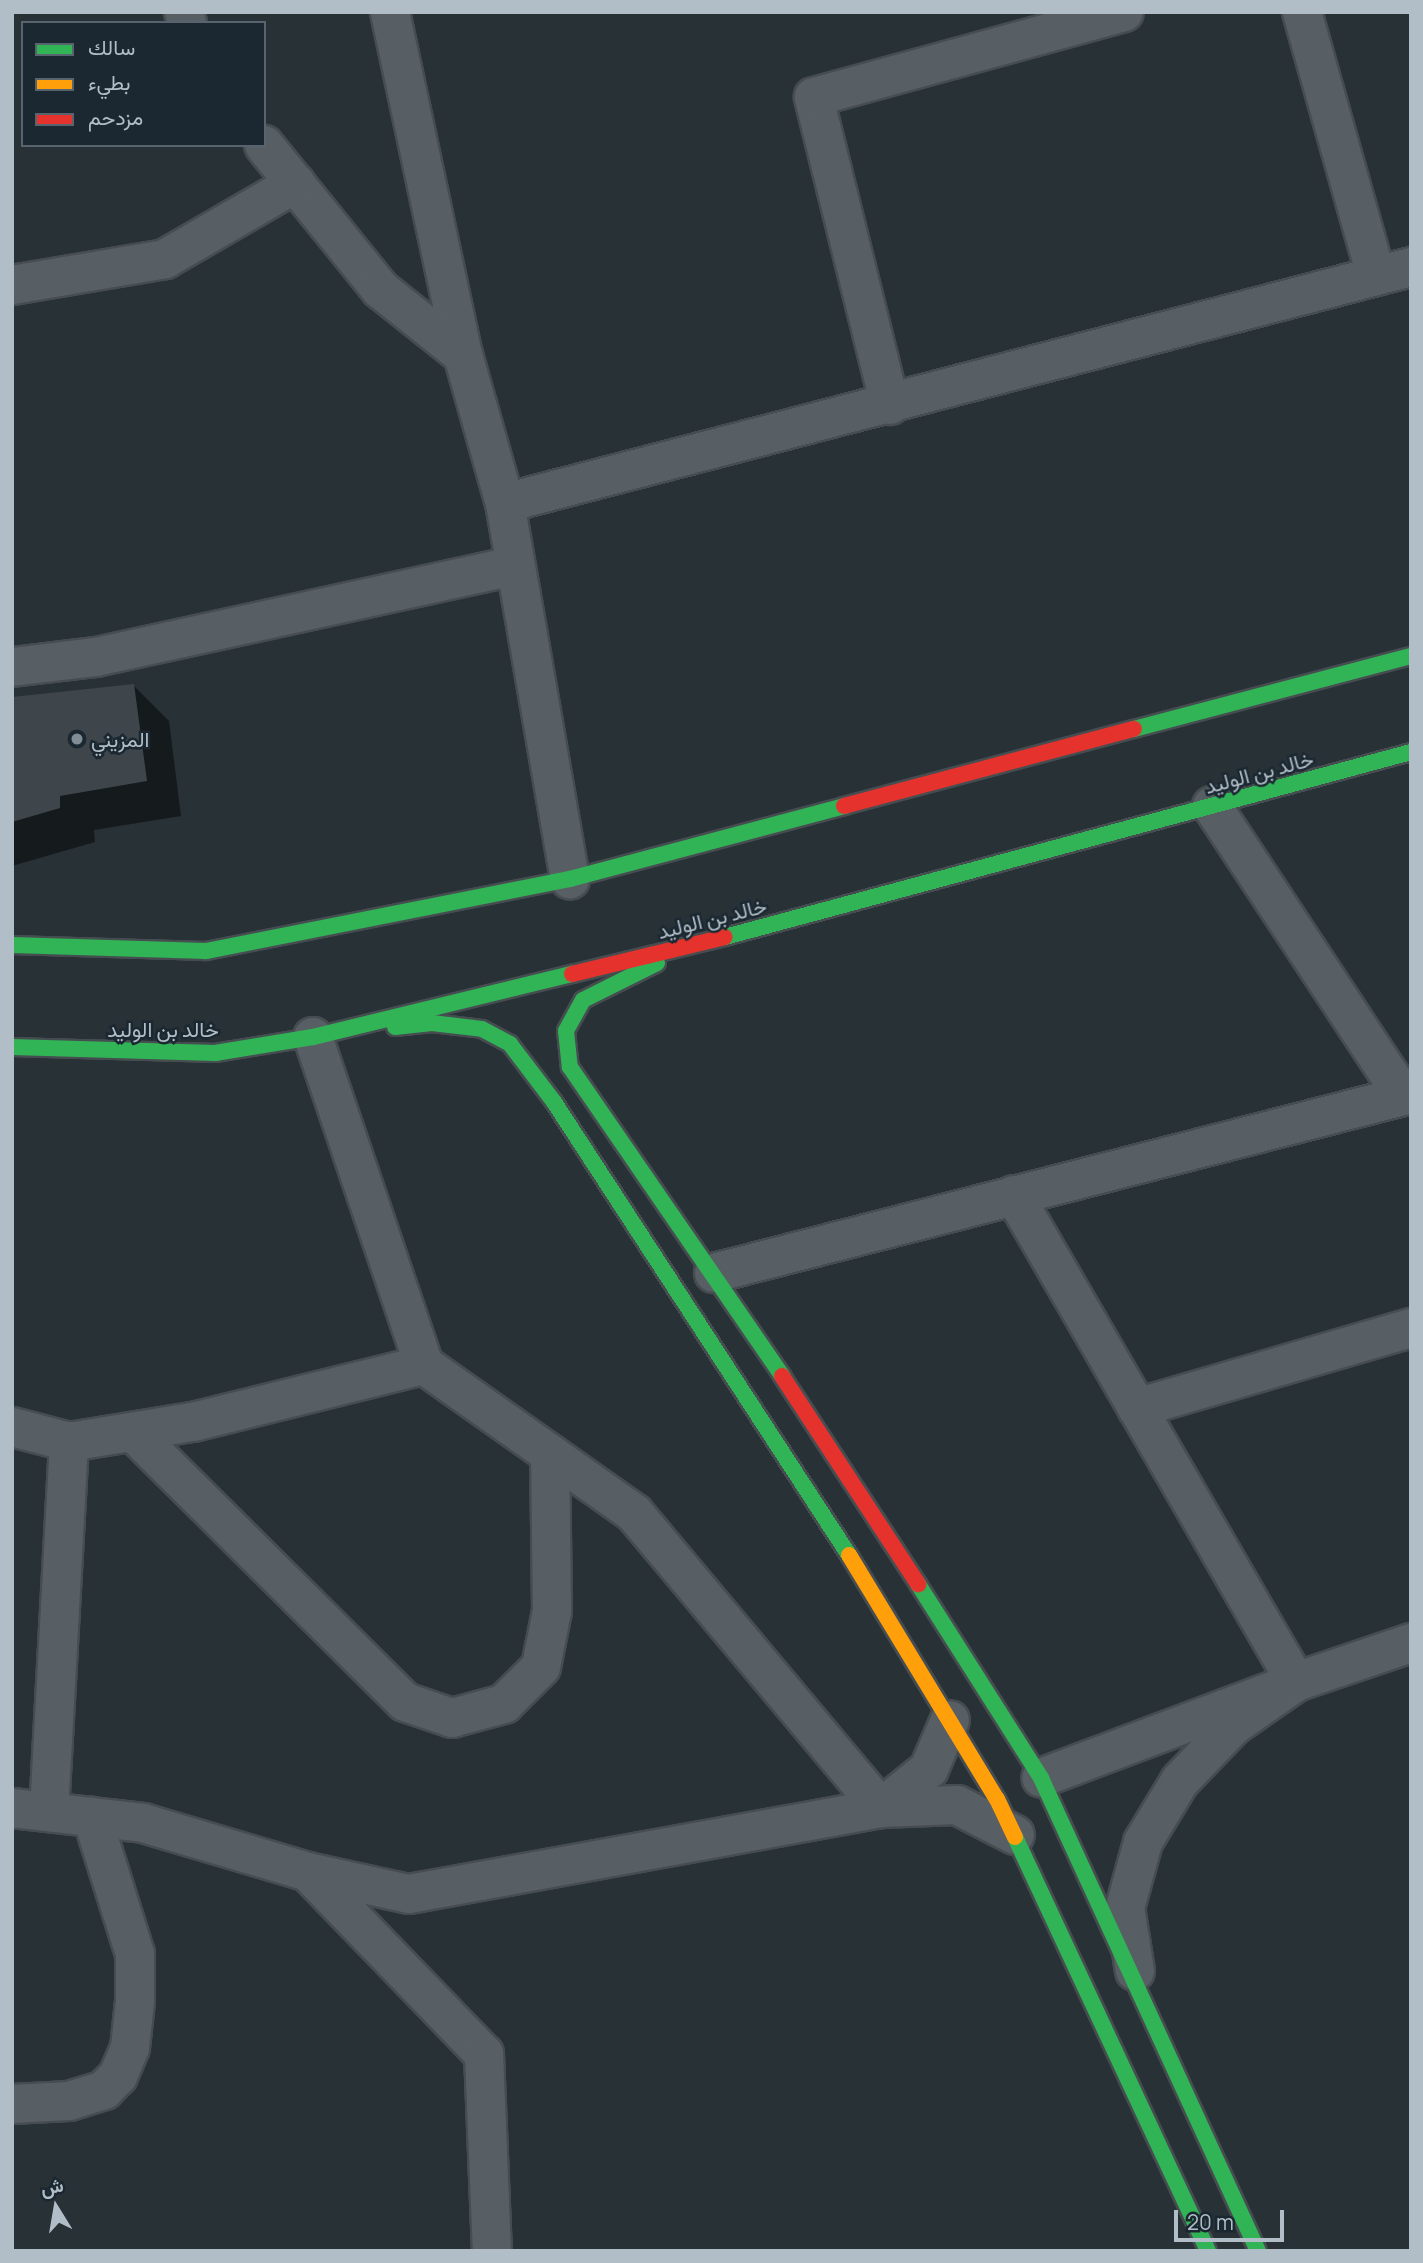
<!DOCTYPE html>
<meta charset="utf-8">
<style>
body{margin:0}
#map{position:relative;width:1423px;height:2263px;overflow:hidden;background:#283136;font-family:Manrope,Vazirmatn,sans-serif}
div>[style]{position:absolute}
.shadow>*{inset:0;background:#0007}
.building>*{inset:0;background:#3f464b}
.roads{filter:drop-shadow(2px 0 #464d51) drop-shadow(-2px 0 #464d51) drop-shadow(0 2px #464d51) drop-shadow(0 -2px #464d51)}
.street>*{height:38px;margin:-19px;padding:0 19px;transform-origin:19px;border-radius:19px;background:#585f64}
.fast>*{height:16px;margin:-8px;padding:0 8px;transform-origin:8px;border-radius:8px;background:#30b455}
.slow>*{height:16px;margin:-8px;padding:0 8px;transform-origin:8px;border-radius:8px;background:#ff9f0a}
.jam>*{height:16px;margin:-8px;padding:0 8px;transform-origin:8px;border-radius:8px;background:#e5322d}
.dots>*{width:19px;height:19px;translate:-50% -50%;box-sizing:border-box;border:4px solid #1b2831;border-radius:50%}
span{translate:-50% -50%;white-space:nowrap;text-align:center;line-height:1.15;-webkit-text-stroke:5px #1b2831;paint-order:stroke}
.poi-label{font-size:21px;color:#b1bec8}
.left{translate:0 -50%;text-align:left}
.street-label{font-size:21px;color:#b1bec8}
.frame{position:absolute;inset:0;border:14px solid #b1bec8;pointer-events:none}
.legend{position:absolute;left:21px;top:21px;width:245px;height:126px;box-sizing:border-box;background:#1b2831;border:2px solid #57646d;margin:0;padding:9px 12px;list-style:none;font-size:21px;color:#b1bec8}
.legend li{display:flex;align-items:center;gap:14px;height:35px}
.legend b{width:35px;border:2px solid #57646d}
.north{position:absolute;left:21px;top:2172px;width:70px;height:70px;-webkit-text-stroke:5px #1b2831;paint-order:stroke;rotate:349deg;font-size:19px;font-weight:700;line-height:28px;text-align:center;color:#b1bec8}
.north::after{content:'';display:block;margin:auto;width:24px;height:32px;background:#b1bec8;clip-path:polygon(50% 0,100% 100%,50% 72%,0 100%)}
.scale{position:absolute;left:1174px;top:2210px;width:110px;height:32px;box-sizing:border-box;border:4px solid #b1bec8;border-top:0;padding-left:9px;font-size:21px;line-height:24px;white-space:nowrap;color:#b1bec8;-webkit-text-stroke:5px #1b2831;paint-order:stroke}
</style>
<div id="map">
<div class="shadow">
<i style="clip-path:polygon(134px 686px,169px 721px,181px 816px,94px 830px,95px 842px,12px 866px,12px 700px)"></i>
</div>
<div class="building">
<i style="clip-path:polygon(134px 684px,147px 781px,60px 796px,60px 808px,12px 822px,12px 697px)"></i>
</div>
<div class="roads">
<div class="street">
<i style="left:184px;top:12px;width:11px;rotate:75deg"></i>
<i style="left:390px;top:12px;width:351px;rotate:78deg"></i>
<i style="left:1302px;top:12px;width:274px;rotate:74.3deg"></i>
<i style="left:264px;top:145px;width:185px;rotate:51.1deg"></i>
<i style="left:380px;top:289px;width:106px;rotate:38.5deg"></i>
<i style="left:463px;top:355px;width:154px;rotate:74.2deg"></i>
<i style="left:505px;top:503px;width:382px;rotate:80.2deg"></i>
<i style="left:12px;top:285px;width:155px;rotate:-9.6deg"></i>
<i style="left:165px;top:259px;width:151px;rotate:-30.1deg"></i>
<i style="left:890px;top:405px;width:317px;rotate:-103.9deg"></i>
<i style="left:814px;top:97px;width:321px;rotate:-15.3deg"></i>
<i style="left:505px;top:503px;width:936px;rotate:-14.6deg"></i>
<i style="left:12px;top:667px;width:85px;rotate:-6.8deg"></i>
<i style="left:96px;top:657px;width:429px;rotate:-12.3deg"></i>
<i style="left:1212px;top:806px;width:347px;rotate:56.6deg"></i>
<i style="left:313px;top:1037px;width:346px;rotate:71.3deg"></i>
<i style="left:424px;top:1365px;width:257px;rotate:35.2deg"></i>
<i style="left:634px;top:1513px;width:385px;rotate:50.1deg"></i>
<i style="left:881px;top:1808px;width:62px;rotate:-39.1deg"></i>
<i style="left:929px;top:1769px;width:53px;rotate:-66.8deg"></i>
<i style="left:1014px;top:1195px;width:563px;rotate:59.93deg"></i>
<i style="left:1296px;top:1682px;width:272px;rotate:159.4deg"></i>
<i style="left:714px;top:1273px;width:720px;rotate:-14.4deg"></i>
<i style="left:1137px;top:1408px;width:285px;rotate:-16.3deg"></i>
<i style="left:12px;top:1427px;width:59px;rotate:14.7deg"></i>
<i style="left:69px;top:1442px;width:126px;rotate:-9.2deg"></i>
<i style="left:193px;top:1422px;width:238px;rotate:-13.9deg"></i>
<i style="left:133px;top:1432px;width:383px;rotate:44.8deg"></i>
<i style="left:405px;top:1702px;width:50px;rotate:18.8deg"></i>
<i style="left:452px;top:1718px;width:54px;rotate:-15.1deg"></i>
<i style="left:504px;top:1704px;width:52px;rotate:-45deg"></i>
<i style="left:541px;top:1667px;width:57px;rotate:-78.9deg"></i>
<i style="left:552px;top:1611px;width:157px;rotate:-90.7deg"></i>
<i style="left:12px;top:1808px;width:132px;rotate:6.5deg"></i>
<i style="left:143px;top:1823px;width:172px;rotate:16.5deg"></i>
<i style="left:308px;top:1872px;width:253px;rotate:46deg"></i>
<i style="left:484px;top:2054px;width:197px;rotate:87.7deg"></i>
<i style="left:49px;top:1812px;width:371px;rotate:-86.9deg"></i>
<i style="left:308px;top:1872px;width:103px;rotate:12.3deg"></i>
<i style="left:409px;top:1894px;width:480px;rotate:-10.3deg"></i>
<i style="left:881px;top:1808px;width:76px;rotate:-2.3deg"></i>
<i style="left:957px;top:1805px;width:65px;rotate:27.3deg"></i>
<i style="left:1135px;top:1971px;width:64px;rotate:-99deg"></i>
<i style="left:1125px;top:1908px;width:68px;rotate:-74.7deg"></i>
<i style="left:1143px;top:1842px;width:71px;rotate:-58.8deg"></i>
<i style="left:1180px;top:1781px;width:76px;rotate:-46.1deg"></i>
<i style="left:1233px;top:1726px;width:77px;rotate:-34.9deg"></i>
<i style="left:1296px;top:1682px;width:121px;rotate:-18.7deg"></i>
<i style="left:12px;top:2104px;width:57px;rotate:-3deg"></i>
<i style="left:69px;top:2101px;width:37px;rotate:-17deg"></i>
<i style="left:104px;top:2090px;width:20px;rotate:-45deg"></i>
<i style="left:118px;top:2076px;width:30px;rotate:-67deg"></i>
<i style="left:130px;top:2048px;width:47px;rotate:-83.9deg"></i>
<i style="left:135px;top:2001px;width:47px;rotate:-90deg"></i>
<i style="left:135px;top:1954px;width:144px;rotate:-107.4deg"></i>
</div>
<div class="fast">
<i style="left:1134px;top:729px;width:286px;rotate:-14.8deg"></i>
<i style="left:725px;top:937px;width:711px;rotate:-15.09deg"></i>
<i style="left:12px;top:945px;width:194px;rotate:1.8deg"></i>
<i style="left:206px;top:951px;width:371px;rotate:-11.2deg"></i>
<i style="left:570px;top:879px;width:284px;rotate:-14.9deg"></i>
<i style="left:657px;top:963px;width:83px;rotate:153.4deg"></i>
<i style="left:583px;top:1000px;width:35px;rotate:119deg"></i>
<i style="left:566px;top:1031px;width:36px;rotate:84deg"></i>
<i style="left:570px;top:1067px;width:375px;rotate:55.5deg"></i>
<i style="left:395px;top:1027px;width:37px;rotate:-6deg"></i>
<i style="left:432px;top:1023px;width:50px;rotate:6.8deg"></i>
<i style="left:482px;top:1029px;width:32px;rotate:28deg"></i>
<i style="left:510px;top:1044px;width:73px;rotate:52.8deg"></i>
<i style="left:554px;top:1102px;width:541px;rotate:56.93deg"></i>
<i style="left:12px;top:1047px;width:203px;rotate:1.7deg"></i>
<i style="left:215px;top:1053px;width:99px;rotate:-9.3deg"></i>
<i style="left:313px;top:1037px;width:267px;rotate:-13.7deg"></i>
<i style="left:918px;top:1584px;width:230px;rotate:57.6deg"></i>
<i style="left:1041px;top:1778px;width:520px;rotate:65.36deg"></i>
<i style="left:1015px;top:1837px;width:457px;rotate:65deg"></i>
</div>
<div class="slow">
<i style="left:849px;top:1555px;width:285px;rotate:58.8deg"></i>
<i style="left:997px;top:1799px;width:42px;rotate:64.7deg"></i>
</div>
<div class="jam">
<i style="left:844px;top:806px;width:300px;rotate:-14.9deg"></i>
<i style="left:572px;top:974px;width:157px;rotate:-13.6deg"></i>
<i style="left:782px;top:1376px;width:249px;rotate:56.8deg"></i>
</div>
</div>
<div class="dots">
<i style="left:77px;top:739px;background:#818d95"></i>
</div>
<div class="poi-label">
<span class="left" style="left:91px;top:739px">المزيني</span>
</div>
<div class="street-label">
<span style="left:1259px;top:772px;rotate:-15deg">خالد بن الوليد</span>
<span style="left:712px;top:918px;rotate:-14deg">خالد بن الوليد</span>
<span style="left:163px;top:1029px">خالد بن الوليد</span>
</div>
<div class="frame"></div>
<ul class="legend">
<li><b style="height:9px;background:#30b455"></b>سالك</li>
<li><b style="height:9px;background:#ff9f0a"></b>بطيء</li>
<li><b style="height:9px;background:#e5322d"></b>مزدحم</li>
</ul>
<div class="north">ش</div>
<div class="scale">20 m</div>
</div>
